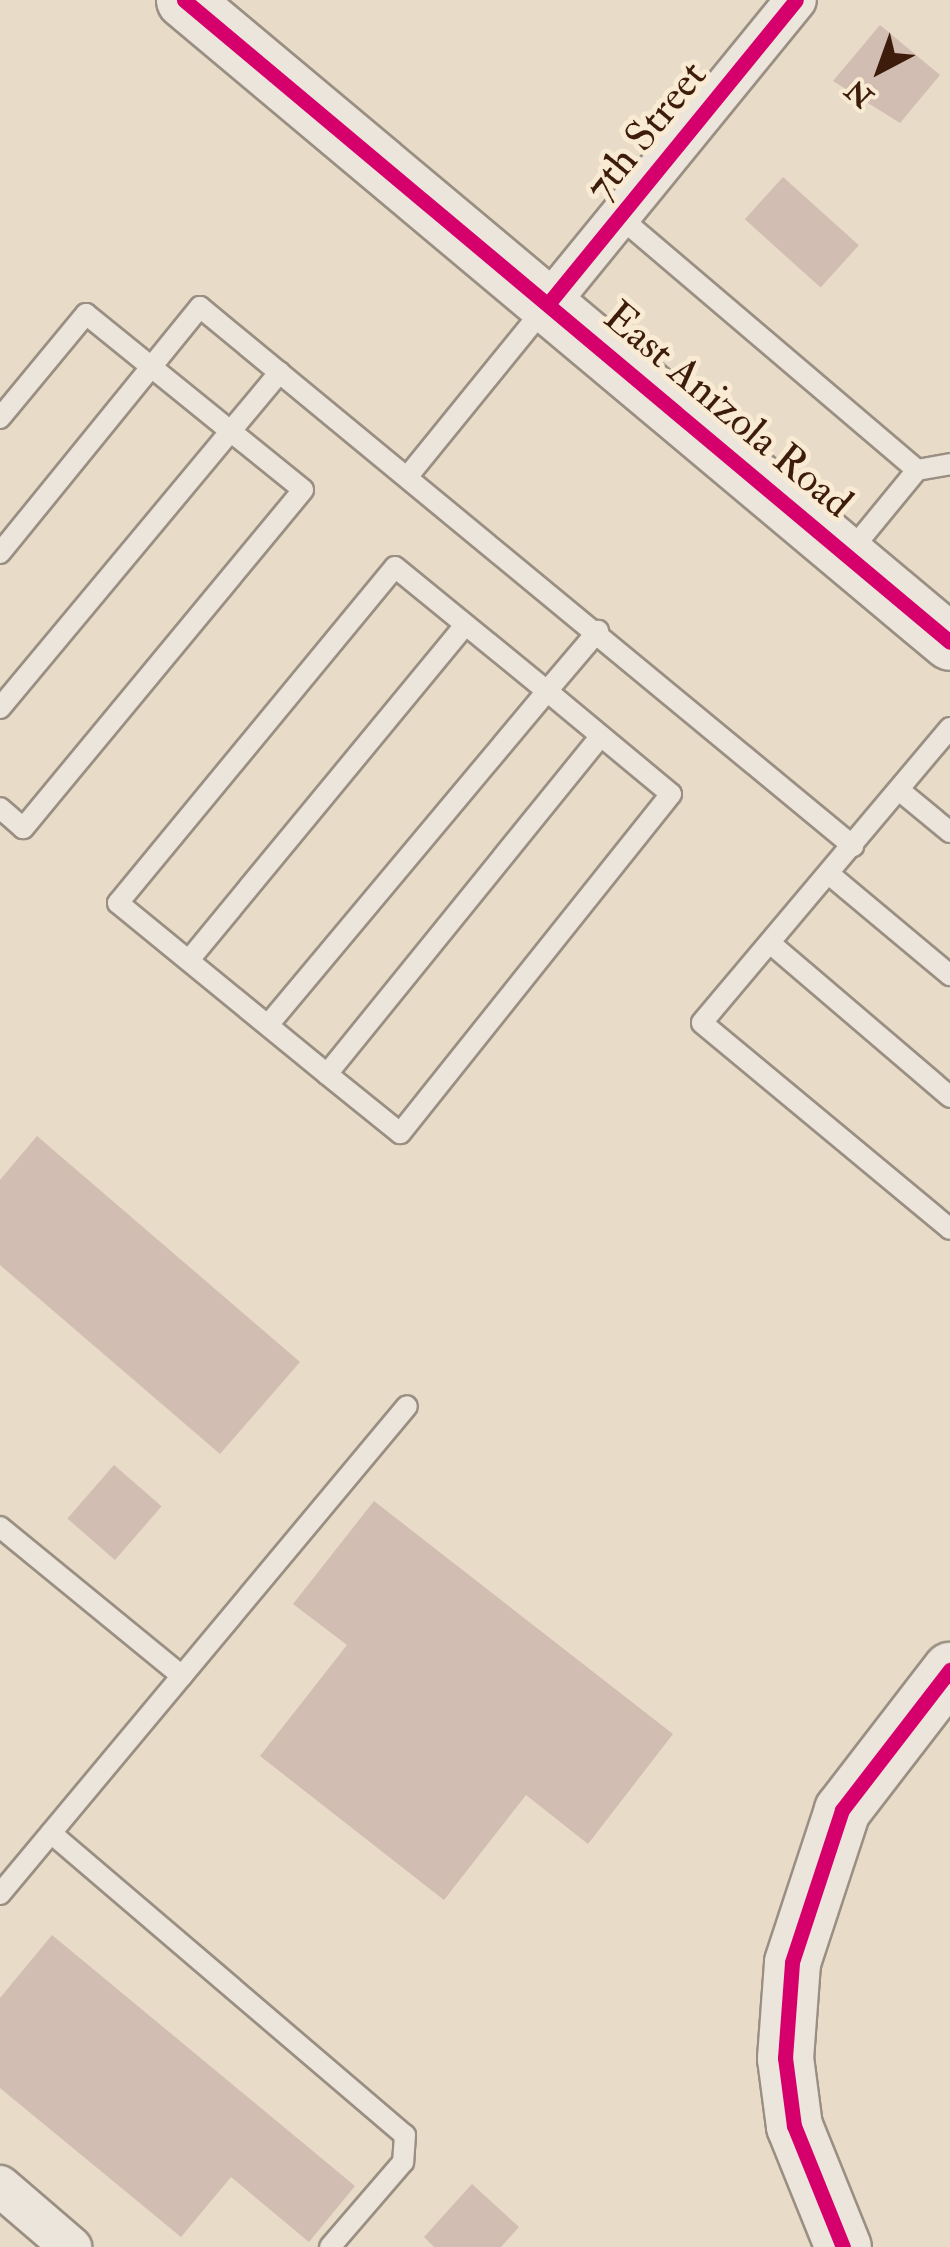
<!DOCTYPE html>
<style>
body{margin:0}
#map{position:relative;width:950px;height:2247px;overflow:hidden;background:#e8dbc8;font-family:"IM FELL Double Pica",serif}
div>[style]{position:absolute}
.building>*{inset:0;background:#d1bdb2;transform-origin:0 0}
.roads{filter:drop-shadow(2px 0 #9a8f82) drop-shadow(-2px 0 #9a8f82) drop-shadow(0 2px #9a8f82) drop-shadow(0 -2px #9a8f82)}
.lane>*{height:20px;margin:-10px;padding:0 10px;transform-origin:10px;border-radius:10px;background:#ebe5dc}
.street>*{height:40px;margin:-20px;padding:0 20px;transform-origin:20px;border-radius:20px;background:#ebe5dc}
.secondary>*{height:55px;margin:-27.5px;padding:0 27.5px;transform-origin:27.5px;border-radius:27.5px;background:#ebe5dc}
.cycleway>*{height:15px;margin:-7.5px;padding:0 7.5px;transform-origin:7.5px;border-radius:7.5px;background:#d6006c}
span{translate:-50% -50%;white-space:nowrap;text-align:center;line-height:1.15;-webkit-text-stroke:10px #f8ead3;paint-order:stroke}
.street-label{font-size:42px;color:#3e1c0c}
.north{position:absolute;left:830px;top:20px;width:100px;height:100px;-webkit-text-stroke:8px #f8ead3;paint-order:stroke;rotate:221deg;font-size:28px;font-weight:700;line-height:40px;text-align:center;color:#3e1c0c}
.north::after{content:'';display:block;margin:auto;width:35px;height:45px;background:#3e1c0c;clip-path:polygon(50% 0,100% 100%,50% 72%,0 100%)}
</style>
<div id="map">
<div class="building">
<i style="clip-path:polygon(880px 25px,940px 75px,900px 123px,833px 81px)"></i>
<i style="left:783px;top:177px;width:102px;height:57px;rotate:42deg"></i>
<i style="clip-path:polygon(37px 1136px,300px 1362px,220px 1454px,0 1265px,0 1180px)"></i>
<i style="left:114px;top:1465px;width:63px;height:71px;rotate:41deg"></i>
<i style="clip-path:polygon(374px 1501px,673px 1734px,588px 1844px,526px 1795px,444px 1900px,260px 1756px,347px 1645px,293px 1604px)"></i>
<i style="clip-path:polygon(52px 1935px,355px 2186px,309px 2242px,231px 2177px,181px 2237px,0 2088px,0 1998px)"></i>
<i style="clip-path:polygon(472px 2184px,519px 2227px,501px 2247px,434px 2247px,424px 2237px)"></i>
</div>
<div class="roads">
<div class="lane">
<i style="left:621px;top:218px;width:389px;rotate:40.4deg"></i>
<i style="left:917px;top:470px;width:109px;rotate:129.4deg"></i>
<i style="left:0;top:418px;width:135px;rotate:-50.4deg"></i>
<i style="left:86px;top:314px;width:279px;rotate:39deg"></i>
<i style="left:303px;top:490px;width:439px;rotate:129.6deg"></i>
<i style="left:23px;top:828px;width:30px;rotate:-139deg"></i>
<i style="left:917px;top:470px;width:34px;rotate:-10deg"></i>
<i style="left:408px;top:476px;width:219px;rotate:-50.9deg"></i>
<i style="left:0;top:553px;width:317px;rotate:-50.9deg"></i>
<i style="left:200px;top:307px;width:847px;rotate:39.54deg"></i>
<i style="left:0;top:708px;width:437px;rotate:-50.2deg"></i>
<i style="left:950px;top:728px;width:385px;rotate:130.1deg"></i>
<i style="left:702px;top:1023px;width:322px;rotate:39.7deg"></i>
<i style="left:899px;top:790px;width:66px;rotate:39.5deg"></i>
<i style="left:829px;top:874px;width:158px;rotate:39.9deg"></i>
<i style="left:770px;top:943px;width:237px;rotate:40.5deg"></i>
<i style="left:189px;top:960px;width:434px;rotate:-50.5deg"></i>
<i style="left:268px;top:1025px;width:435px;rotate:-50.1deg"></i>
<i style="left:547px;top:691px;width:161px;rotate:39.7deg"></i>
<i style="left:671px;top:794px;width:434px;rotate:128.6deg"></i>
<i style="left:400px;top:1133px;width:94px;rotate:-141.1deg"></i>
<i style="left:327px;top:1074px;width:270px;rotate:-140.7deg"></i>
<i style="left:118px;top:903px;width:435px;rotate:-50.5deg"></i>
<i style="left:395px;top:567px;width:196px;rotate:39.2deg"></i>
<i style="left:547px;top:691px;width:79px;rotate:-49.6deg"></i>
<i style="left:327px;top:1074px;width:435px;rotate:-51deg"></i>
<i style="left:0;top:1527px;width:235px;rotate:39.3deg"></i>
<i style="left:51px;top:1833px;width:465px;rotate:40.5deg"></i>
<i style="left:405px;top:2135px;width:27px;rotate:94deg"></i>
<i style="left:403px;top:2162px;width:112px;rotate:130.7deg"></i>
<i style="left:0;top:1894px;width:635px;rotate:-50.17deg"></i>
</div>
<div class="street">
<i style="left:548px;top:304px;width:392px;rotate:-50.8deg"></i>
<i style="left:0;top:2186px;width:94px;rotate:40.7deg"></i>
</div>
<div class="secondary">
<i style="left:184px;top:0;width:999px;rotate:39.97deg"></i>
<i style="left:843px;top:2247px;width:131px;rotate:-112deg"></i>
<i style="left:794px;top:2126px;width:69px;rotate:-97.5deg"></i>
<i style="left:785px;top:2058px;width:96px;rotate:-85.8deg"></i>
<i style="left:792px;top:1962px;width:160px;rotate:-71.8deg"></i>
<i style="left:842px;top:1810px;width:177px;rotate:-52.4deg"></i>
</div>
</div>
<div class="cycleway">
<i style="left:184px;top:0;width:999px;rotate:39.97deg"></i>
<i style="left:548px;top:304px;width:392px;rotate:-50.8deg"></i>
<i style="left:843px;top:2247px;width:131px;rotate:-112deg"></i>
<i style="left:794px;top:2126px;width:69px;rotate:-97.5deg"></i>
<i style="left:785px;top:2058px;width:96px;rotate:-85.8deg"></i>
<i style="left:792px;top:1962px;width:160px;rotate:-71.8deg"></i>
<i style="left:842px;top:1810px;width:177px;rotate:-52.4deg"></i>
</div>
<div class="street-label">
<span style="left:646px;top:131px;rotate:-51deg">7th Street</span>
<span style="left:728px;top:410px;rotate:40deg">East Anizola Road</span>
</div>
<div class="north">N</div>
</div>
